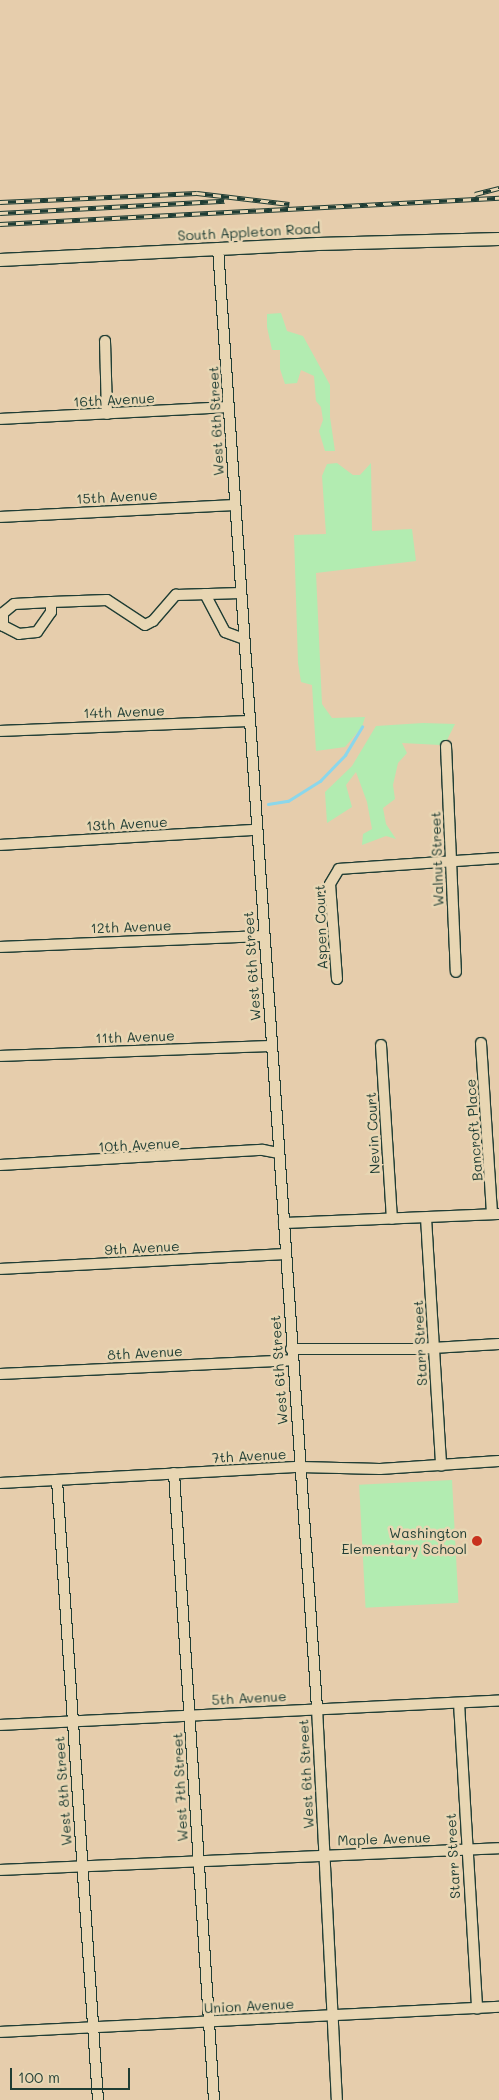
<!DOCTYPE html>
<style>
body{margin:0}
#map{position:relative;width:499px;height:2100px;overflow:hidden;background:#e6cdac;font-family:Mali,sans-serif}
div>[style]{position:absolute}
.green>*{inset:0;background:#b2ecb1;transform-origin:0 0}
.stream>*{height:2.5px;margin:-1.25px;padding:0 1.25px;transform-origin:1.25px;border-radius:1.25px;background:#8bd7eb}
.roads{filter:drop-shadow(1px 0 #1f3d34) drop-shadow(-1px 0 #1f3d34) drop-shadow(0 1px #1f3d34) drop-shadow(0 -1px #1f3d34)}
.minor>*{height:10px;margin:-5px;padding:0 5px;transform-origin:5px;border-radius:5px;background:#e8d6b3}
.major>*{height:12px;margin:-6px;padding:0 6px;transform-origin:6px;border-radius:6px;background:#e8d6b3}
.rail>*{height:4.5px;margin-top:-2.25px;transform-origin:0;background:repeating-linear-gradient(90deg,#e8d6b3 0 8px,#1f3d34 0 16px);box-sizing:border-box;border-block:1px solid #1f3d34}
.dots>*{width:14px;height:14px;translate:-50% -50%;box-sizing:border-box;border:2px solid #e8d6b3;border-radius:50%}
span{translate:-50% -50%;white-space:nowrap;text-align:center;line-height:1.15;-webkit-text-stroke:5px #e8d6b3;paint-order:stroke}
.street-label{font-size:14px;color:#1f3d34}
.poi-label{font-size:14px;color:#1f3d34}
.right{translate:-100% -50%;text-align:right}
.scale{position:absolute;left:10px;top:2068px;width:120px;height:22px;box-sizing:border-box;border:2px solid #1f3d34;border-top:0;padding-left:6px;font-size:15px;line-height:18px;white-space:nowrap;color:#1f3d34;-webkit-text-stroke:4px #e8d6b3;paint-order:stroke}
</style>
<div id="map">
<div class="green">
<i style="clip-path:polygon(281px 313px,287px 331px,303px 336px,330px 385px,330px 417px,335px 451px,325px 451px,319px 431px,323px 420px,321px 407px,316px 401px,314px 376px,301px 370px,297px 383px,285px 384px,280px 369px,280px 350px,272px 350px,267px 327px,267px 314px)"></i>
<i style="clip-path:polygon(337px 463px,353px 475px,360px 475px,371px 463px,372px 531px,412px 529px,416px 561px,316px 573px,322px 704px,332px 718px,365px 717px,362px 727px,345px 747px,316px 751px,312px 685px,301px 682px,298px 663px,294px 535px,326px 534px,322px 476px,327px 464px)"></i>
<i style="clip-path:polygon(423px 723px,455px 724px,447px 740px,440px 745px,402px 743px,407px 753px,398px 763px,393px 785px,395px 799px,383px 808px,386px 824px,396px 839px,386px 836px,362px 845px,363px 834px,372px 829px,367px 802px,356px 772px,346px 785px,352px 807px,327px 823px,325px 792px,352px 766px,376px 726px)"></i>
<i style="left:452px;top:1480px;width:123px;height:93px;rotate:87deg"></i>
</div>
<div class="stream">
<i style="left:268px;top:804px;width:20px;rotate:-9deg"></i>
<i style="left:288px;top:801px;width:38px;rotate:-32deg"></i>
<i style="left:320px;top:781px;width:36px;rotate:-46deg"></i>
<i style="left:345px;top:755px;width:33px;rotate:-59deg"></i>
</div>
<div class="roads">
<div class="minor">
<i style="left:218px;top:248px;width:1463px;rotate:86.12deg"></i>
<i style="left:317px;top:1708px;width:393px;rotate:87.1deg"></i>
<i style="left:105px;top:341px;width:73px;rotate:88.4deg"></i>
<i style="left:0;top:419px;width:229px;rotate:-3deg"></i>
<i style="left:0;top:517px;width:235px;rotate:-2.9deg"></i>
<i style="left:205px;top:594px;width:43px;rotate:62.2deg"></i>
<i style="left:225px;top:632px;width:20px;rotate:20deg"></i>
<i style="left:51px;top:602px;width:10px;rotate:90deg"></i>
<i style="left:51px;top:612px;width:24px;rotate:125deg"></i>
<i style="left:37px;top:632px;width:18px;rotate:174deg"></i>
<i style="left:19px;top:634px;width:18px;rotate:-153deg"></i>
<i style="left:3px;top:626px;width:13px;rotate:-90deg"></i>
<i style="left:3px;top:613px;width:14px;rotate:-39deg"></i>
<i style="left:14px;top:604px;width:37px;rotate:-3deg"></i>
<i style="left:51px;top:602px;width:56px;rotate:-2deg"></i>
<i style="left:107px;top:600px;width:45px;rotate:33.3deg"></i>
<i style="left:145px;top:625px;width:9px;rotate:-27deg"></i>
<i style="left:153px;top:621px;width:35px;rotate:-49deg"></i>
<i style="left:176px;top:595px;width:65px;rotate:-1.8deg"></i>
<i style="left:0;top:731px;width:250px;rotate:-2.3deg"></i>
<i style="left:446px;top:746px;width:226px;rotate:87.5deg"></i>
<i style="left:0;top:845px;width:256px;rotate:-3.4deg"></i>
<i style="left:0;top:947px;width:264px;rotate:-2.4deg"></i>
<i style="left:337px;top:979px;width:95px;rotate:-94.2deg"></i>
<i style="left:330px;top:884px;width:17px;rotate:-59deg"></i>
<i style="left:339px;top:869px;width:160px;rotate:-3.9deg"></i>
<i style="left:481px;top:1043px;width:171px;rotate:86.3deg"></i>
<i style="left:381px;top:1045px;width:174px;rotate:86.4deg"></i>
<i style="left:0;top:1056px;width:272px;rotate:-2.1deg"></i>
<i style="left:0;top:1165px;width:263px;rotate:-3.3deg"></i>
<i style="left:263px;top:1150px;width:15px;rotate:11deg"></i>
<i style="left:426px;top:1218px;width:248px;rotate:86.5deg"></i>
<i style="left:284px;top:1223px;width:215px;rotate:-2.4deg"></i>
<i style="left:0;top:1269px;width:286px;rotate:-3deg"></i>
<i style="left:291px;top:1349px;width:125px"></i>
<i style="left:416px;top:1349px;width:83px;rotate:-3.4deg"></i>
<i style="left:0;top:1374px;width:292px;rotate:-2.7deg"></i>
<i style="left:174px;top:1473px;width:628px;rotate:86.35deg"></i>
<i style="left:57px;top:1480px;width:621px;rotate:86.22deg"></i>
<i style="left:0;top:1483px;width:300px;rotate:-3.1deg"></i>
<i style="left:300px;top:1467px;width:80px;rotate:1.4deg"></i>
<i style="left:380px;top:1469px;width:119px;rotate:-3.8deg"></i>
<i style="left:459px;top:1703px;width:306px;rotate:86.6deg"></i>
<i style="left:0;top:1725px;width:500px;rotate:-2.8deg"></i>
<i style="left:0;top:1870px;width:499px;rotate:-2.5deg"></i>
<i style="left:0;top:2032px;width:500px;rotate:-2.9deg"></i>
</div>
<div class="major">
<i style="left:0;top:260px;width:318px;rotate:-2.9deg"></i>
<i style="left:318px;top:244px;width:181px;rotate:-1.6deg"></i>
</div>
</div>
<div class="rail">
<i style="left:475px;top:194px;width:25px;rotate:-14deg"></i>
<i style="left:0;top:202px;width:197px;rotate:-2.6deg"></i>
<i style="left:197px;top:193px;width:93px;rotate:6.8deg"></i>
<i style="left:0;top:213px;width:225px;rotate:-3.1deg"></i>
<i style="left:0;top:224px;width:500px;rotate:-3deg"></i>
</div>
<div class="dots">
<i style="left:477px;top:1541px;background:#c8321e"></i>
</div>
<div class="street-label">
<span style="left:249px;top:232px;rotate:-3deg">South Appleton Road</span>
<span style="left:114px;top:400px;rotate:-3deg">16th Avenue</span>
<span style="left:216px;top:421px;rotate:-93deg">West 6th Street</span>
<span style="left:117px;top:497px;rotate:-3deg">15th Avenue</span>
<span style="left:124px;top:712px;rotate:-2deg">14th Avenue</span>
<span style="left:127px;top:824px;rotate:-3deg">13th Avenue</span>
<span style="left:437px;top:859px;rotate:-92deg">Walnut Street</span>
<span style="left:131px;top:927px;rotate:-2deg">12th Avenue</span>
<span style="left:321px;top:927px;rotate:-92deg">Aspen Court</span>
<span style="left:252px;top:966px;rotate:-94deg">West 6th Street</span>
<span style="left:135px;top:1037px;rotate:-2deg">11th Avenue</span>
<span style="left:474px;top:1130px;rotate:-94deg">Bancroft Place</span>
<span style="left:373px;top:1133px;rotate:-93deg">Nevin Court</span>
<span style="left:139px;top:1145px;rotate:-3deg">10th Avenue</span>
<span style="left:142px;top:1248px;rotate:-3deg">9th Avenue</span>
<span style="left:420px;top:1343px;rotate:-93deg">Starr Street</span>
<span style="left:145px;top:1353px;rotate:-3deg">8th Avenue</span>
<span style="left:279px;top:1370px;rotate:-94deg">West 6th Street</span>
<span style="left:249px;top:1456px;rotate:-3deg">7th Avenue</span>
<span style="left:249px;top:1698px;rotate:-3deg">5th Avenue</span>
<span style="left:306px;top:1774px;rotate:-93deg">West 6th Street</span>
<span style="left:180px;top:1787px;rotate:-93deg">West 7th Street</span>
<span style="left:63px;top:1791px;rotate:-94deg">West 8th Street</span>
<span style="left:384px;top:1839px;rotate:-2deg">Maple Avenue</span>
<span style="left:453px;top:1856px;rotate:-93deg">Starr Street</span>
<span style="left:249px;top:2006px;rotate:-3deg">Union Avenue</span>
</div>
<div class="poi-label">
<span class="right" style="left:467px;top:1541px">Washington<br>Elementary School</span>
</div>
<div class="scale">100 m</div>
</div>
